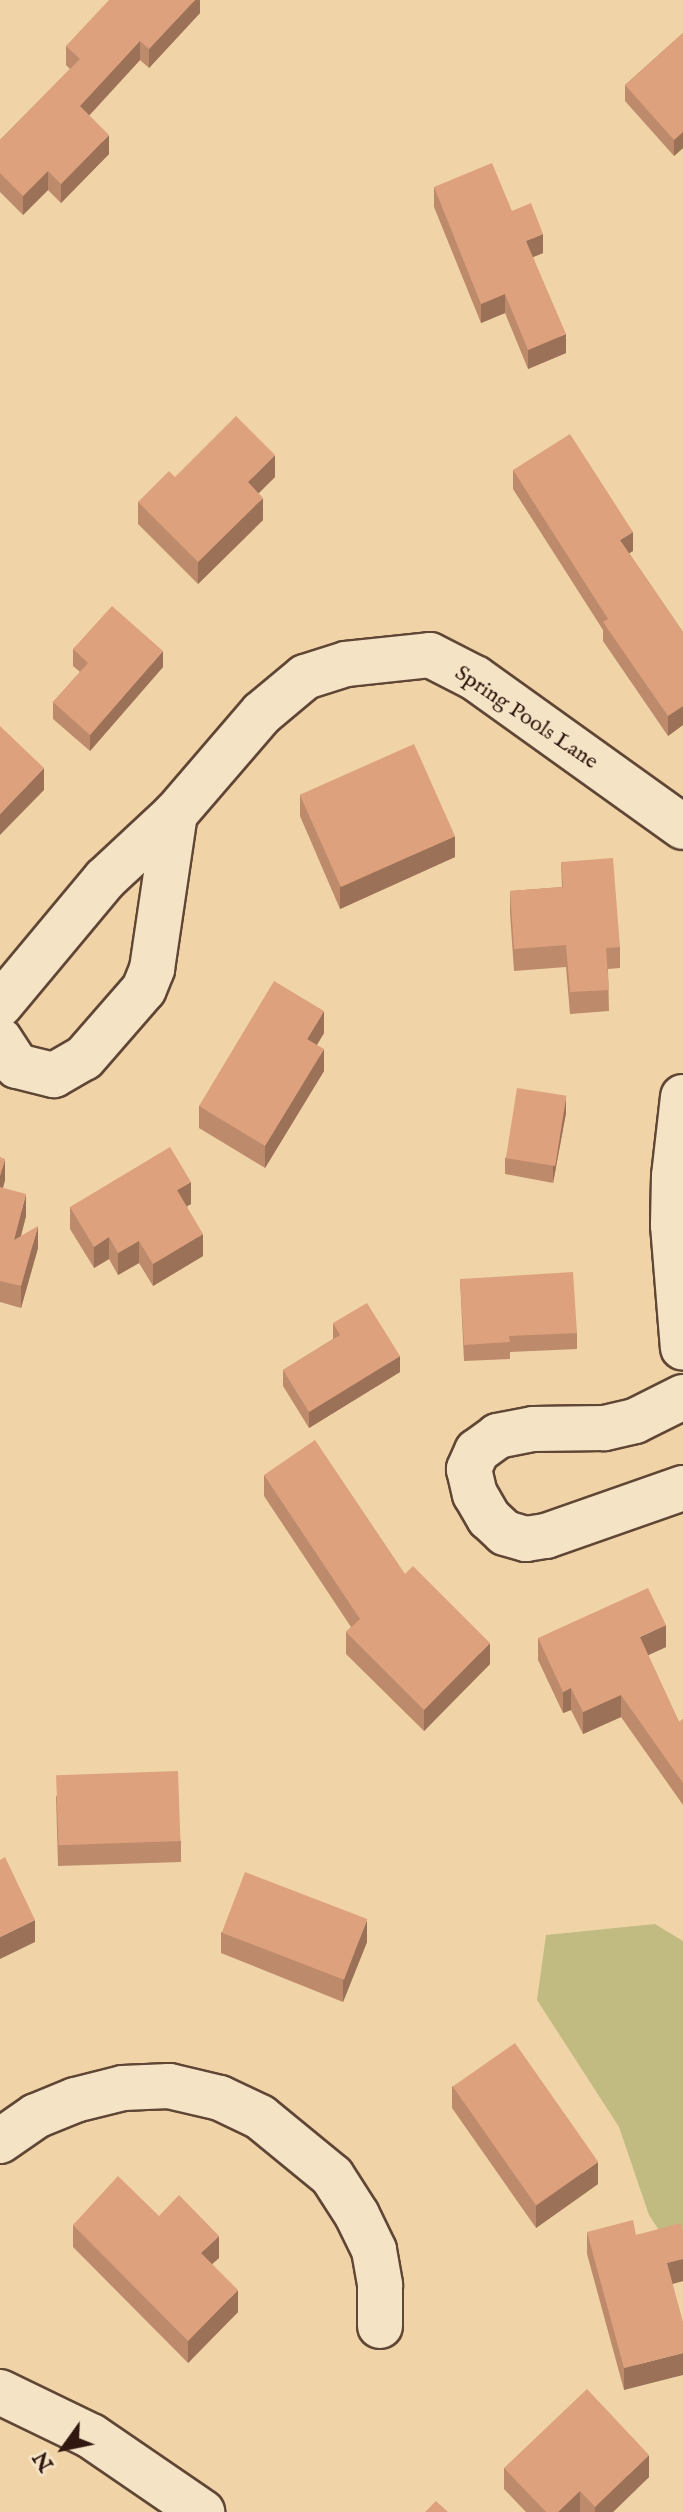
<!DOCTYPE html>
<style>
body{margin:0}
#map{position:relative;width:683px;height:2512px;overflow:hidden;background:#f0d4a7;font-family:"IM FELL English",serif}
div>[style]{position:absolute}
.green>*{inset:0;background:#c1bb82}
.roads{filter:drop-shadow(2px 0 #604635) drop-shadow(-2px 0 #604635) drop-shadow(0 2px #604635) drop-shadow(0 -2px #604635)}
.minor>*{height:44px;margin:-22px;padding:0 22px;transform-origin:22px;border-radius:22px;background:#f5e3c6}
.wall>*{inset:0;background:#be8a6c}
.shaded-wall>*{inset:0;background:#9b7158}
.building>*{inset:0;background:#dda17d;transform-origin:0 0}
span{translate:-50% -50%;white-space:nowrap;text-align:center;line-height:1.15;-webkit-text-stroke:6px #f5e3c6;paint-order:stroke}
.street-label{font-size:22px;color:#30170f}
.north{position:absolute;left:24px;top:2408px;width:80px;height:80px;-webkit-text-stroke:6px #f5e3c6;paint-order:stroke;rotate:237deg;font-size:22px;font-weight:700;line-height:32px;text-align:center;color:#30170f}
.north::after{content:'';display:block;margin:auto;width:28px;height:36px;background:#30170f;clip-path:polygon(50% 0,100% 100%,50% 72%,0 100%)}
</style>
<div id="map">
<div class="green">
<i style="clip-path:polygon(655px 1924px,683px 1941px,683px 2267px,649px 2215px,619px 2127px,537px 2000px,546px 1935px)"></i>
</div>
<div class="roads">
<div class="minor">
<i style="left:0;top:1005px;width:164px;rotate:-50.2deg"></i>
<i style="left:105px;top:879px;width:96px;rotate:-42.9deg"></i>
<i style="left:175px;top:814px;width:133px;rotate:-49.3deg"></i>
<i style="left:262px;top:713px;width:56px;rotate:-39.9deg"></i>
<i style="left:305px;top:677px;width:43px;rotate:-17.6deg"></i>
<i style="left:346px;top:664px;width:84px;rotate:-6.1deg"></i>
<i style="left:430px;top:655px;width:51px;rotate:27.1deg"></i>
<i style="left:475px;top:678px;width:256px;rotate:35.6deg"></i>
<i style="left:0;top:1040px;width:31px;rotate:57deg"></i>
<i style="left:17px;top:1066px;width:38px;rotate:14deg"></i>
<i style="left:54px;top:1075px;width:34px;rotate:-30deg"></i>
<i style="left:84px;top:1058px;width:91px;rotate:-49deg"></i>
<i style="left:144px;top:989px;width:22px;rotate:-68deg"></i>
<i style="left:152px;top:969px;width:157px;rotate:-81.6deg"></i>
<i style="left:683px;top:1097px;width:80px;rotate:96.5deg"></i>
<i style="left:674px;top:1176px;width:49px;rotate:91.2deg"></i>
<i style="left:673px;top:1225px;width:123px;rotate:85.4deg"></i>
<i style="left:683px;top:1397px;width:54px;rotate:153.4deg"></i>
<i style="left:635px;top:1421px;width:32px;rotate:167deg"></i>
<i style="left:604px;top:1428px;width:71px;rotate:179.2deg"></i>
<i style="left:533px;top:1429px;width:36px;rotate:169deg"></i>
<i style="left:498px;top:1436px;width:26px;rotate:144deg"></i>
<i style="left:477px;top:1451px;width:20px;rotate:114deg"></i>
<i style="left:469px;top:1469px;width:26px;rotate:77deg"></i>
<i style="left:475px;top:1494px;width:28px;rotate:60deg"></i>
<i style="left:489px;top:1518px;width:22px;rotate:43deg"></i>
<i style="left:505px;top:1533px;width:22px;rotate:16deg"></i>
<i style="left:526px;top:1539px;width:20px;rotate:-9deg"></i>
<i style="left:546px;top:1536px;width:145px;rotate:-19.3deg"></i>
<i style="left:0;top:2141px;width:44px;rotate:-34.8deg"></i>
<i style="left:36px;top:2116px;width:42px;rotate:-22.3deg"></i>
<i style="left:75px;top:2100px;width:49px;rotate:-14deg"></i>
<i style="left:123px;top:2088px;width:46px;rotate:-2.5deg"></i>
<i style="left:169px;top:2086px;width:52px;rotate:13.2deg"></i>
<i style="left:220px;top:2098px;width:44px;rotate:25.4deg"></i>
<i style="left:260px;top:2117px;width:93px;rotate:39.3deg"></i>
<i style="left:332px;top:2176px;width:46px;rotate:57.3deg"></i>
<i style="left:357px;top:2215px;width:39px;rotate:64deg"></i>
<i style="left:374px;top:2250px;width:36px;rotate:80deg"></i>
<i style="left:380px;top:2285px;width:41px;rotate:90deg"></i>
<i style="left:0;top:2392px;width:101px;rotate:25.8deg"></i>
<i style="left:91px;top:2436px;width:135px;rotate:34.4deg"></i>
</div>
</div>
<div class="wall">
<i style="clip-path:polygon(200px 0,200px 13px,149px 68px,140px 60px,89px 116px,109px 154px,61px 203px,48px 190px,23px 215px,0 192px,0 140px,70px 69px,66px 65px,66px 46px)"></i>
<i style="clip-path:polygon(683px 33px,683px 148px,674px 156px,625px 101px,625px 85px)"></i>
<i style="clip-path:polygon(434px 187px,512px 211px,543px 253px,533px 257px,566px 353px,528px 369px,505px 313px,481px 323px,434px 207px)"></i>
<i style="clip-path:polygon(513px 470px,633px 551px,629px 553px,683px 632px,683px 725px,668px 736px,603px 641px,603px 630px,513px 489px)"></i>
<i style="clip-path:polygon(175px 477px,275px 477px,258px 493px,263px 520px,198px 584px,138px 524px,138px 502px)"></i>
<i style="clip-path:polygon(73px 649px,163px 667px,90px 751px,53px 719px,53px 702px,80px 672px,73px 666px)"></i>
<i style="clip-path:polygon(300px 795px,455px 857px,340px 909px,300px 816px)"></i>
<i style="clip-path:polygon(561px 862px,620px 947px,620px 968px,608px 969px,609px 1011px,570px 1014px,566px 967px,514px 971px,510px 913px,510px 891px,562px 887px)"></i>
<i style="clip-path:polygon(324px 1033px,317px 1045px,324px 1071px,265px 1168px,199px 1128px,199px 1106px)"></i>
<i style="clip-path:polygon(566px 1113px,553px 1183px,505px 1174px,505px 1158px)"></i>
<i style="clip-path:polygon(0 1157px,5px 1180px,3px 1188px,26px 1216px,21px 1236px,38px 1248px,21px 1308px,0 1302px)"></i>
<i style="clip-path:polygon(191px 1204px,187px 1206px,203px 1256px,153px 1286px,139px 1263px,118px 1275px,109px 1259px,94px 1268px,70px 1229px,70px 1207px)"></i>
<i style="clip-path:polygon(460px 1279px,577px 1333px,577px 1349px,510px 1352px,510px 1359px,464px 1361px)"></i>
<i style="clip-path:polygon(333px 1323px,400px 1372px,309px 1428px,283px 1386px,283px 1370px,333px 1339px)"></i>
<i style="clip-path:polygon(264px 1475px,405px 1574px,490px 1664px,424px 1731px,346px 1654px,346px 1632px,351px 1627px,264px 1496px)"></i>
<i style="clip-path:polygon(538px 1638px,666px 1647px,648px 1655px,679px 1722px,683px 1719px,683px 1805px,621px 1717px,583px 1734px,571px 1710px,563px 1713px,538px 1660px)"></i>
<i style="clip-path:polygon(56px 1796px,181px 1841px,181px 1862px,58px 1866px)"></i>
<i style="clip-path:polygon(221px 1932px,367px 1942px,343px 2002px,221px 1953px)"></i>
<i style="clip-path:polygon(452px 2086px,598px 2184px,536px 2228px,452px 2108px)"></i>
<i style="clip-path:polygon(159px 2216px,219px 2258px,212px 2264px,238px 2312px,188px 2363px,73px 2247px,73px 2225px)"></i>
<i style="clip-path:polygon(683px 2231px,683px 2281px,673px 2284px,624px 2390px,587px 2254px,587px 2232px,636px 2235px)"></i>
<i style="clip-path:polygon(504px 2468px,649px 2477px,613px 2512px,526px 2512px,504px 2489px)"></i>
</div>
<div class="shaded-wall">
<i style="clip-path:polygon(195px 0,200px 0,200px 13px,149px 68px,149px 49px)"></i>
<i style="clip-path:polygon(140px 41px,140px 60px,80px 125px,80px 106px)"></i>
<i style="clip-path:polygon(683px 132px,683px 148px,674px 156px,674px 140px)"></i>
<i style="clip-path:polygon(109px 135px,109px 154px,61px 203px,61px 184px)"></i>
<i style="clip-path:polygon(48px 171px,48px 190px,23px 215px,23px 196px)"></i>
<i style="clip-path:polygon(543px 234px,543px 253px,526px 260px,526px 241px)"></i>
<i style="clip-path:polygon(505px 294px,505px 313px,481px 323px,481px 304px)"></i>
<i style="clip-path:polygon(566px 334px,566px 353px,528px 369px,528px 350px)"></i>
<i style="clip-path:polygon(275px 455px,275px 477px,248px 504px,248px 482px)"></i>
<i style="clip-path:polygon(263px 498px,263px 520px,198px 584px,198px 562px)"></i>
<i style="clip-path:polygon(633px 532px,633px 551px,620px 559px,620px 540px)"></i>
<i style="clip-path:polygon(163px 651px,163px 667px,90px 751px,90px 735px)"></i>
<i style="clip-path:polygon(683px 706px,683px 725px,668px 736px,668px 716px)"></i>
<i style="clip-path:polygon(44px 768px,44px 790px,0 835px,0 814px)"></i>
<i style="clip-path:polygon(455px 836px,455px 857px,340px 909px,340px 887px)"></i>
<i style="clip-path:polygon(324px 1011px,324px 1033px,307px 1061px,307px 1039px)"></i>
<i style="clip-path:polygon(324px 1049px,324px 1071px,265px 1168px,265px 1146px)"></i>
<i style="clip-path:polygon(566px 1096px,566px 1113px,553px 1183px,553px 1167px)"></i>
<i style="clip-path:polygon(5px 1159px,5px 1180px,0 1198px,0 1176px)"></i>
<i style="clip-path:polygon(191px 1182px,191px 1204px,177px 1212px,177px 1190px)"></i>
<i style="clip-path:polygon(26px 1194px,26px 1216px,14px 1262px,14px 1240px)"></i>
<i style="clip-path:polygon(38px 1226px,38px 1248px,21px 1308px,21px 1286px)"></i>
<i style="clip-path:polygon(203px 1234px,203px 1256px,153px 1286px,153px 1264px)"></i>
<i style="clip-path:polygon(109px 1237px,109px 1259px,94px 1268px,94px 1247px)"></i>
<i style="clip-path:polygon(139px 1241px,139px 1263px,118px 1275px,118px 1253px)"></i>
<i style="clip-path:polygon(400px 1356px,400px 1372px,309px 1428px,309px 1412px)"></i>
<i style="clip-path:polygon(666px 1625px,666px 1647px,640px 1659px,640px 1637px)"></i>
<i style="clip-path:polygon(490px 1643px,490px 1664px,424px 1731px,424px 1710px)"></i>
<i style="clip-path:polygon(571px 1688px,571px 1710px,563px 1713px,563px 1692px)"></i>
<i style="clip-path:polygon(621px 1695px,621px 1717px,583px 1734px,583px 1712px)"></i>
<i style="clip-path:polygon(35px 1920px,35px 1942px,0 1959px,0 1937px)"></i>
<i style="clip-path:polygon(367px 1920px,367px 1942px,343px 2002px,343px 1980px)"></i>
<i style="clip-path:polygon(598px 2162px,598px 2184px,536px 2228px,536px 2206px)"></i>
<i style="clip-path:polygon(219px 2236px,219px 2258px,201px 2274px,201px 2253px)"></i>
<i style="clip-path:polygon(683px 2259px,683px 2281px,667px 2285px,667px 2263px)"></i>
<i style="clip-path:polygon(238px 2290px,238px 2312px,188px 2363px,188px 2341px)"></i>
<i style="clip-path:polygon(683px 2353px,683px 2375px,624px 2390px,624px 2368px)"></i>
<i style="clip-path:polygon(649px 2455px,649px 2477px,613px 2512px,595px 2512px,595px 2507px)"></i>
<i style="clip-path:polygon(580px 2491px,580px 2512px,558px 2512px)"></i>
</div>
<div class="building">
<i style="clip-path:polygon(109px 0,195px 0,149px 49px,140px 41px,80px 106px,109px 135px,61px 184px,48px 171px,23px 196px,0 173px,0 140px,80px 59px,66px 46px)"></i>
<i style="clip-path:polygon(683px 33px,683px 132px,674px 140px,625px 85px)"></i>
<i style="clip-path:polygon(492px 163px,512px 211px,531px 203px,543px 234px,526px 241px,566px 334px,528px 350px,505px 294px,481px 304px,434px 187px)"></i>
<i style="clip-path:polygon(236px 416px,275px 455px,248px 482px,263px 498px,198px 562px,138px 502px,169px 471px,175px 477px)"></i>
<i style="clip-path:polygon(570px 434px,633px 532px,620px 540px,683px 632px,683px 706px,668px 716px,603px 622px,608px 619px,513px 470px)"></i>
<i style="clip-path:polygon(112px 606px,163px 651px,90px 735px,53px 702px,88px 663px,73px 649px)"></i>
<i style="clip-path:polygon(0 726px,44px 768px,0 814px)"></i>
<i style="left:414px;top:744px;width:101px;height:125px;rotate:66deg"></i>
<i style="clip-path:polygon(613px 858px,620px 947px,606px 948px,609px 990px,570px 992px,566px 945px,514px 949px,510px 891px,563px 887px,561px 862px)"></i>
<i style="clip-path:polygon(274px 981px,324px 1011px,307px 1039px,324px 1049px,265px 1146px,199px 1106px)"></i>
<i style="left:517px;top:1088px;width:50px;height:71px;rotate:9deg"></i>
<i style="clip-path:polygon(170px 1147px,191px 1182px,177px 1190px,203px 1234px,153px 1264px,139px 1241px,118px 1253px,109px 1237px,94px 1247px,70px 1207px)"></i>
<i style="clip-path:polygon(0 1157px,5px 1159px,0 1176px)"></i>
<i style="clip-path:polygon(0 1187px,26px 1194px,14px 1240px,38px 1226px,21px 1286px,0 1281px)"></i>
<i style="clip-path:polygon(573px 1272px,577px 1333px,509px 1336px,510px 1342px,464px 1345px,460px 1279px)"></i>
<i style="clip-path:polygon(367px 1303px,400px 1356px,309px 1412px,283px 1370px,340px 1335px,333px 1323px)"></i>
<i style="clip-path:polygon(315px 1440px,405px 1574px,413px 1566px,490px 1643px,424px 1710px,346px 1632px,360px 1619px,264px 1475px)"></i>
<i style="clip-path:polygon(648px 1588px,666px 1625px,640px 1637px,679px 1722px,683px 1719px,683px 1783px,621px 1695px,583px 1712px,571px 1688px,563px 1692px,538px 1638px)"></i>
<i style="left:178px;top:1771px;width:70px;height:122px;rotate:88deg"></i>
<i style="clip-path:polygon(5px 1857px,35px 1920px,0 1937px,0 1860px)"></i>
<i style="left:245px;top:1872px;width:131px;height:65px;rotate:21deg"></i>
<i style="left:515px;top:2043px;width:145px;height:76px;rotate:55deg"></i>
<i style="clip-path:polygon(118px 2176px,159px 2216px,179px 2195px,219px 2236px,201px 2253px,238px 2290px,188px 2341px,73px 2225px)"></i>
<i style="clip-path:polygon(633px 2220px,636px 2235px,681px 2223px,683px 2231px,683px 2259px,667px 2263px,683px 2322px,683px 2353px,624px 2368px,587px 2232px)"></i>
<i style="clip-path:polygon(587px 2389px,649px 2455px,595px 2507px,580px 2491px,558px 2512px,546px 2512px,504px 2468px)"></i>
<i style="clip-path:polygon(436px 2501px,448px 2512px,425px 2512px)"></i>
</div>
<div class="street-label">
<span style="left:526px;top:718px;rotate:34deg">Spring Pools Lane</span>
</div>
<div class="north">N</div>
</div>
